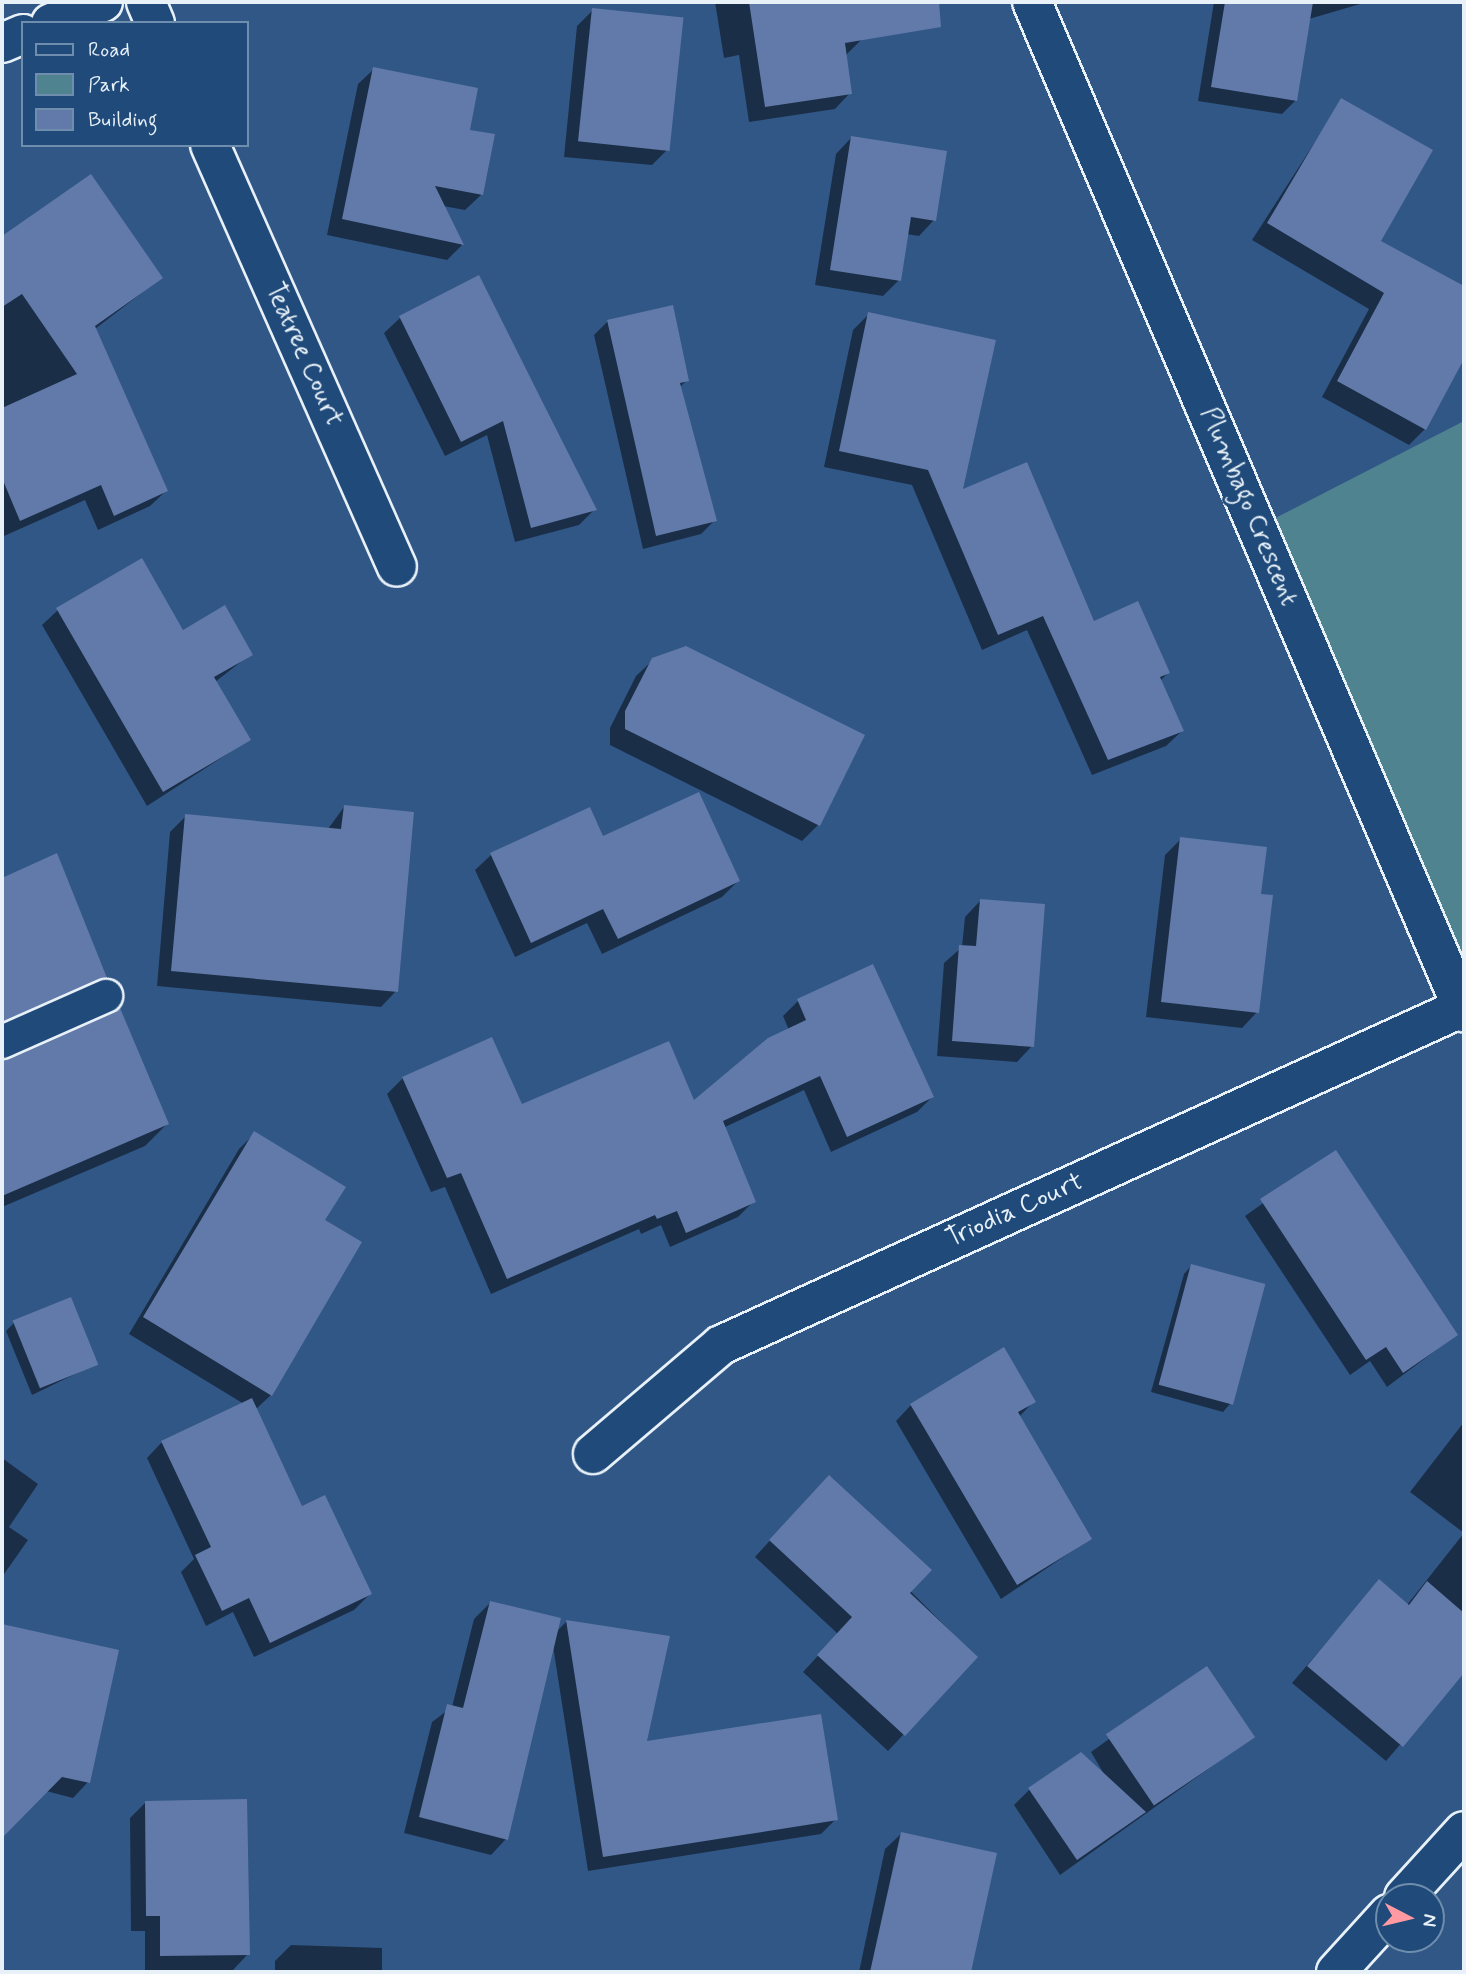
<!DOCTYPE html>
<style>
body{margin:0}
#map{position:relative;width:1466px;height:1974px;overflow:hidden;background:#315787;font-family:Mynerve,sans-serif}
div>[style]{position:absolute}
.green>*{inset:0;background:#4f838f}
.shadow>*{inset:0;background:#0007}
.building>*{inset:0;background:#617aa9;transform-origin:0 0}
.roads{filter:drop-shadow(2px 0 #e8f1f8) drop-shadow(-2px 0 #e8f1f8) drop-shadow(0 2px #e8f1f8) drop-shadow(0 -2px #e8f1f8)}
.lane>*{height:32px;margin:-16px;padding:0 16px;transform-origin:16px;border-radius:16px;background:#1f4a7a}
.street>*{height:38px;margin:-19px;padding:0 19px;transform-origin:19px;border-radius:19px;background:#1f4a7a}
span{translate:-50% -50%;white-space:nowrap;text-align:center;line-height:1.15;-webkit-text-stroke:6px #1f4a7a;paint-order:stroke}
.street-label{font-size:26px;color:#e8f1f8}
.frame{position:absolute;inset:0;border:4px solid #e8f1f8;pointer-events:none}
.legend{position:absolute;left:21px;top:21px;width:228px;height:126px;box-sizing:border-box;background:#1f4a7a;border:2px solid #6f8dac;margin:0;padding:9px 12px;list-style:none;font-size:21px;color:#e8f1f8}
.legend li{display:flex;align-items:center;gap:14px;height:35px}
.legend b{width:35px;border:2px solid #6f8dac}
.north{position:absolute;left:1375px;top:1883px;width:70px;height:70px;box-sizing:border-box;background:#1f4a7a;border:2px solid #6f8dac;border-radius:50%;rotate:97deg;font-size:19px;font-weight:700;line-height:28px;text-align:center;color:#e8f1f8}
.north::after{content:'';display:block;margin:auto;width:24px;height:32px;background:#ff9aa2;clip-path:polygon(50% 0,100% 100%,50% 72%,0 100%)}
</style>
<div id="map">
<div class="green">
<i style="clip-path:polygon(1464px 421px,1464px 1012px,1256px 528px)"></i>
</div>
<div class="shadow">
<i style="clip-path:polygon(715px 2px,856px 2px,862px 39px,845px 56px,850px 93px,835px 109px,749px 122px,739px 55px,724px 58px)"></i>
<i style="clip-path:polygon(1214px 2px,1367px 2px,1309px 19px,1296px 100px,1282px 114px,1198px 101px)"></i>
<i style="clip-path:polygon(593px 10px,668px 149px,652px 165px,564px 157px,577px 26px)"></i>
<i style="clip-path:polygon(374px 69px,467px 131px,481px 195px,465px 210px,443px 206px,462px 245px,447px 260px,327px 235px,358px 84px)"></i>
<i style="clip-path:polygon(1342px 100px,1379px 242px,1464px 288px,1464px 331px,1457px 344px,1464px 355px,1425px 429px,1409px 445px,1322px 397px,1369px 309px,1252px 240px)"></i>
<i style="clip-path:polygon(851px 138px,934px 220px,919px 236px,906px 234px,899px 280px,883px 296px,815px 285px,836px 154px)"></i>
<i style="clip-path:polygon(90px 176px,161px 278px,95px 329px,166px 491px,150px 506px,98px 530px,85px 500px,4px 536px,2px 238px)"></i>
<i style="clip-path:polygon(869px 314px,961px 492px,1093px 623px,1168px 673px,1160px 681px,1182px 731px,1166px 746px,1092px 775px,1027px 630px,982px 650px,912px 485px,824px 467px,853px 330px)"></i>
<i style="clip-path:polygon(400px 318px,595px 509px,579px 525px,515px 542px,487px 435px,445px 456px,384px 333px)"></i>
<i style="clip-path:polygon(608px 321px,687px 380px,680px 387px,715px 520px,701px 534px,643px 549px,594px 335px)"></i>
<i style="clip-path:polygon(58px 610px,182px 632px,251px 654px,215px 682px,249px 740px,147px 806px,42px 625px)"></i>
<i style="clip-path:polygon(653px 660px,818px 825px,802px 841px,610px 745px,610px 728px,636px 676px)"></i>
<i style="clip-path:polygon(344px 807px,396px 991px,381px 1007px,157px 986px,170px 832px,186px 816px,328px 829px)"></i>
<i style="clip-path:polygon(589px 809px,603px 839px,738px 881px,722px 897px,602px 954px,587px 923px,515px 957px,475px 870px,491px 855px)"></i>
<i style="clip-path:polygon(1181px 839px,1257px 1012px,1242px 1028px,1146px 1017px,1165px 855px)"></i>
<i style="clip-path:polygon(56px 855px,105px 977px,83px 999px,2px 1034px,2px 880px)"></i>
<i style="clip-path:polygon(980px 901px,1032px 1046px,1017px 1062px,937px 1056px,944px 963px,962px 947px,965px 917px)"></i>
<i style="clip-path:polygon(798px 1001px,932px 1097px,917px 1112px,831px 1152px,804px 1090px,723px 1128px,754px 1201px,738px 1217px,670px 1247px,661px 1225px,641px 1234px,639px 1229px,491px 1294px,445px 1187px,431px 1192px,387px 1094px,403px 1078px,521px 1107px,694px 1103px,789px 1030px,783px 1016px)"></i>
<i style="clip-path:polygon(2px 1060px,10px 1061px,167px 1124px,145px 1146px,2px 1207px)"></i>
<i style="clip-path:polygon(254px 1134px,271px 1395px,255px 1410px,301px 1508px,370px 1594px,354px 1610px,254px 1657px,233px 1612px,206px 1626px,181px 1572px,194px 1559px,147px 1458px,162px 1442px,244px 1404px,129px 1334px,239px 1149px)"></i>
<i style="clip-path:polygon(1335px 1152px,1456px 1335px,1387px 1387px,1370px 1361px,1350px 1375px,1245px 1216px)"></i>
<i style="clip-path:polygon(1191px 1266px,1230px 1404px,1223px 1412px,1151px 1392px,1184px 1274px)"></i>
<i style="clip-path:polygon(14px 1323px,96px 1364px,32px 1395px,6px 1331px)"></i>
<i style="clip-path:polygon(1034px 1401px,1019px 1417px,1090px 1539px,1001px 1599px,896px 1421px,911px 1405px)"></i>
<i style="clip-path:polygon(1464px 1422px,1464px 1670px,1386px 1761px,1292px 1683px,1379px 1581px,1407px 1605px,1464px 1533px,1410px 1492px)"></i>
<i style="clip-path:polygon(2px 1458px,38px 1484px,9px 1527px,28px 1540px,2px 1577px)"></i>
<i style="clip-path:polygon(813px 1493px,976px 1657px,888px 1751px,803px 1672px,838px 1634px,755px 1557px)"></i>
<i style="clip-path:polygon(490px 1603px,556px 1632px,567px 1621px,667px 1638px,645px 1743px,836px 1819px,821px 1834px,588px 1871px,553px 1646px,506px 1839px,491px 1855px,404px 1833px,432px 1722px,452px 1707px,474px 1619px)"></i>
<i style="clip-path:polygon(2px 1626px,117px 1651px,88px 1782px,73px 1798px,46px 1791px,2px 1836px)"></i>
<i style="clip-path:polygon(1206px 1669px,1253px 1737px,1060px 1875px,1014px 1805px,1029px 1790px,1104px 1774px,1091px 1752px)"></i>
<i style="clip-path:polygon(146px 1802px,248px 1954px,233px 1970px,145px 1971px,145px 1931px,131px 1931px,130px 1818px)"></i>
<i style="clip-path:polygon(901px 1834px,995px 1855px,969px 1972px,859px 1972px,885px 1849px)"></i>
<i style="clip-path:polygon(291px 1945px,382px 1948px,382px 1972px,275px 1972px,275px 1961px)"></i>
</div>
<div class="building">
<i style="clip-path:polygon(749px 2px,939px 2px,941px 27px,845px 43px,852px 94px,765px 107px)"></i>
<i style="clip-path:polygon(1225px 2px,1313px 2px,1297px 101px,1211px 87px)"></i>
<i style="left:592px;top:8px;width:92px;height:134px;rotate:6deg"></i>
<i style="clip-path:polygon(373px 67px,478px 88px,470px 130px,495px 134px,483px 195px,435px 186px,464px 245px,342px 219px)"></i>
<i style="clip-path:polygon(1341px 98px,1433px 150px,1381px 241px,1464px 286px,1464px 359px,1426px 430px,1337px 381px,1384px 293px,1267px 223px)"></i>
<i style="clip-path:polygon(851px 136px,947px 151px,936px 221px,911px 217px,901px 281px,830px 270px)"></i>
<i style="clip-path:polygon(91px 174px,163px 278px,95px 326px,168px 491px,114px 516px,101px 485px,20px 521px,2px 478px,2px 408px,77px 374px,22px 294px,2px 307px,2px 236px)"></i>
<i style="clip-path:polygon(479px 275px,542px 401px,597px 510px,531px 528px,503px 421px,461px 442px,399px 316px)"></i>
<i style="clip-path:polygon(673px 305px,689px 381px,680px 383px,717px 521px,656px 536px,607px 320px)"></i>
<i style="clip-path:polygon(868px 312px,996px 340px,963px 489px,1027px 462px,1094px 621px,1138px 601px,1170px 673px,1160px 677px,1184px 731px,1108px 760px,1043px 616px,998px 635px,928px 470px,839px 451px)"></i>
<i style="clip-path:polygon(142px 558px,183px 630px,225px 605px,253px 655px,214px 677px,251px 740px,163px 792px,56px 608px)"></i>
<i style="clip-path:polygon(686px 646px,865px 735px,820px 826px,625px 729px,625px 711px,652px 658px)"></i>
<i style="clip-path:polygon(699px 792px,740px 881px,618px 939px,603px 909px,531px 943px,490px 853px,590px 807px,603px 836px)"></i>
<i style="clip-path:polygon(344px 805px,414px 812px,398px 992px,171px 971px,185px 814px,341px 829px)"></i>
<i style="clip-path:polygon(1180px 837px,1267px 847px,1261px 894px,1273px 895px,1259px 1013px,1161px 1002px)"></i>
<i style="clip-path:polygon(57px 853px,107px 978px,2px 1022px,2px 878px)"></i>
<i style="clip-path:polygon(980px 899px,1045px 904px,1034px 1047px,952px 1041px,959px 945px,976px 946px)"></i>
<i style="clip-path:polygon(873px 964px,934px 1097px,847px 1137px,820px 1076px,723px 1121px,756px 1202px,686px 1233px,677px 1211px,657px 1219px,655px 1215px,507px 1279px,461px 1173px,447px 1178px,402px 1077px,492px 1037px,522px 1104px,669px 1041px,694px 1100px,768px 1038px,806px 1020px,797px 999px)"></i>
<i style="clip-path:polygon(120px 1008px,169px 1124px,2px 1196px,2px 1060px)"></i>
<i style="clip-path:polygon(254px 1131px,346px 1187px,325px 1220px,362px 1242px,272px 1396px,143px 1317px)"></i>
<i style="clip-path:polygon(1336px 1150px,1458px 1335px,1403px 1373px,1386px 1347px,1366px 1360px,1260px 1199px)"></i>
<i style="left:1191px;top:1264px;width:77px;height:125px;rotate:15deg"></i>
<i style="left:71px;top:1297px;width:73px;height:63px;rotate:68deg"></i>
<i style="clip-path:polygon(1004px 1347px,1036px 1402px,1018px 1412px,1092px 1539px,1017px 1585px,910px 1404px)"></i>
<i style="clip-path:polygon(252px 1398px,302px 1506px,325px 1495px,372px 1594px,270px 1643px,249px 1598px,222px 1611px,195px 1555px,211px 1547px,161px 1441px)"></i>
<i style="clip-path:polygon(829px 1475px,932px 1570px,910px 1593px,978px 1657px,905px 1736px,817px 1655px,852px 1617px,769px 1540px)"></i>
<i style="clip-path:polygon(1379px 1579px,1409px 1605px,1427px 1581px,1464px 1613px,1464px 1673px,1403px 1747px,1307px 1666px)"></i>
<i style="clip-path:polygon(490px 1601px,561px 1618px,508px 1840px,419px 1817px,447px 1704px,463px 1708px)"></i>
<i style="clip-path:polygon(566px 1620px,670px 1636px,647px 1741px,821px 1714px,838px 1820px,603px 1857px)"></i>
<i style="clip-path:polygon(2px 1624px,119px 1650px,90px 1783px,62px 1777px,2px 1838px)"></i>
<i style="left:1207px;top:1666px;width:86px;height:122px;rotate:56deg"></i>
<i style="clip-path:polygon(1081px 1752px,1146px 1812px,1077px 1860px,1028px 1788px)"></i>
<i style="clip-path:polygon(247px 1799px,250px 1955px,160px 1956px,160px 1916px,146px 1916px,145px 1801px)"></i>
<i style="clip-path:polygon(901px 1832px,997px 1853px,971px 1972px,870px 1972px)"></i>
</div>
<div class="roads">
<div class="lane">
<i style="left:2px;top:1042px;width:114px;rotate:-23.9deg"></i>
</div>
<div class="street">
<i style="left:146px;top:2px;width:23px;rotate:67deg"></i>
<i style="left:1032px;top:2px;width:1099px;rotate:66.84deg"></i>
<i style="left:51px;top:23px;width:56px;rotate:-22deg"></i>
<i style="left:2px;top:43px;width:23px;rotate:-23deg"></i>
<i style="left:210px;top:145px;width:461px;rotate:66.1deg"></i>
<i style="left:593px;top:1454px;width:168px;rotate:-40.4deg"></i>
<i style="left:721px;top:1345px;width:813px;rotate:-24.48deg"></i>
<i style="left:1404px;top:1897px;width:89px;rotate:-47.7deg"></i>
<i style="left:1336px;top:1972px;width:79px;rotate:-47.6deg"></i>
</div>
</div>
<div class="street-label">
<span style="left:303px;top:355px;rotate:66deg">Teatree Court</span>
<span style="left:1248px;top:507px;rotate:67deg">Plumbago Crescent</span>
<span style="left:1015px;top:1211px;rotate:-24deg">Triodia Court</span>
</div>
<div class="frame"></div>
<ul class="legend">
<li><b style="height:9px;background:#1f4a7a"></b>Road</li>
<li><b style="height:19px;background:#4f838f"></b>Park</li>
<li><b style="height:19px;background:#617aa9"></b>Building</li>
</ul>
<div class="north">N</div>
</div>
